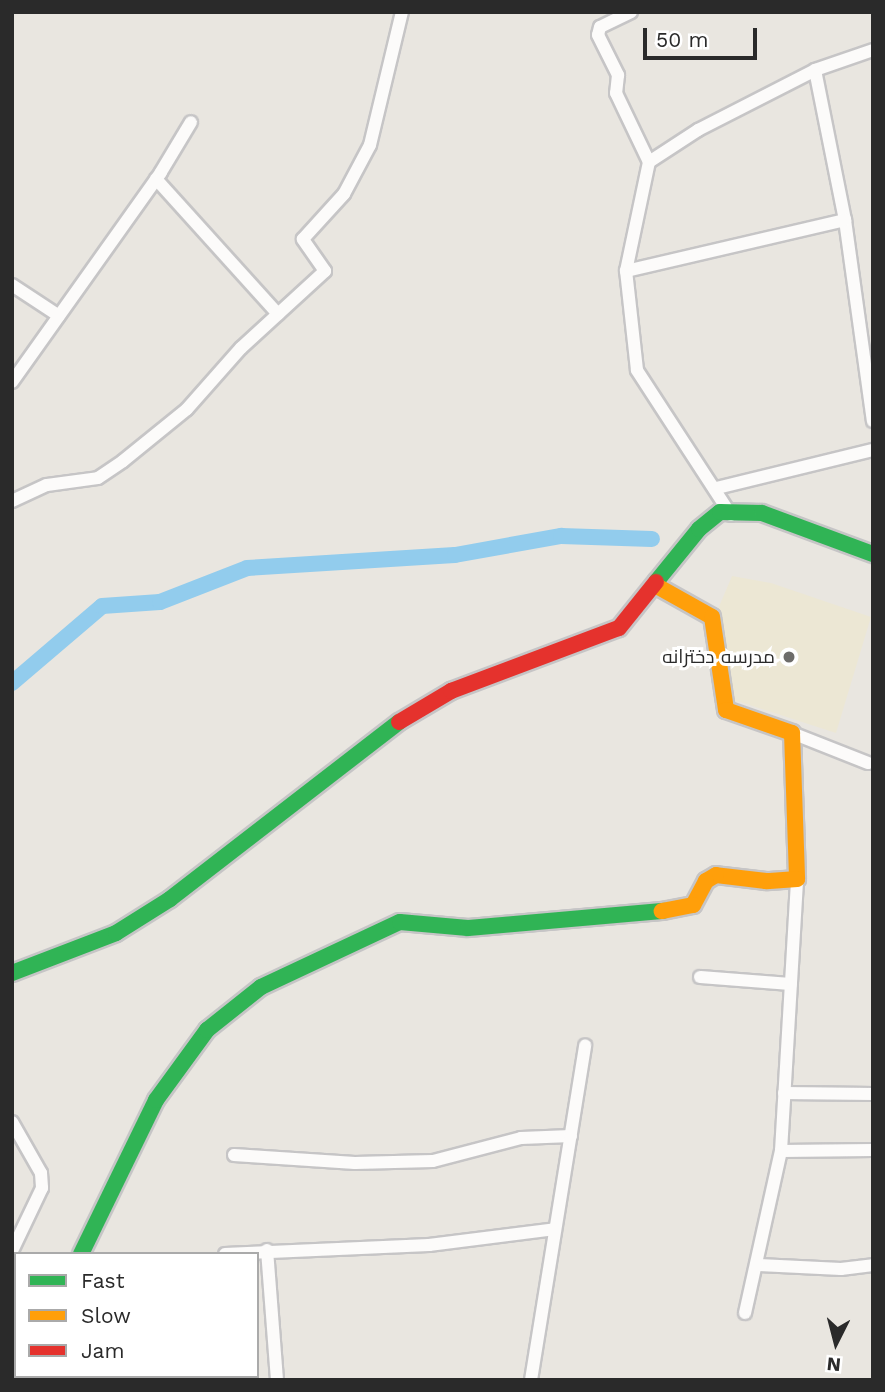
<!DOCTYPE html>
<meta charset="utf-8">
<style>
body{margin:0}
#map{position:relative;width:885px;height:1392px;overflow:hidden;background:#e9e6e0;font-family:"Work Sans",Cairo,sans-serif}
div>[style]{position:absolute}
.education>*{inset:0;background:#ece7d4}
.canal>*{height:16px;margin:-8px;padding:0 8px;transform-origin:8px;border-radius:8px;background:#92cced}
.roads{filter:drop-shadow(2px 0 #c6c5c6) drop-shadow(-2px 0 #c6c5c6) drop-shadow(0 2px #c6c5c6) drop-shadow(0 -2px #c6c5c6)}
.street>*{height:12px;margin:-6px;padding:0 6px;transform-origin:6px;border-radius:6px;background:#fcfbfa}
.fast>*{height:16px;margin:-8px;padding:0 8px;transform-origin:8px;border-radius:8px;background:#30b455}
.slow>*{height:16px;margin:-8px;padding:0 8px;transform-origin:8px;border-radius:8px;background:#ff9f0a}
.jam>*{height:16px;margin:-8px;padding:0 8px;transform-origin:8px;border-radius:8px;background:#e5322d}
.dots>*{width:19px;height:19px;translate:-50% -50%;box-sizing:border-box;border:4px solid #fff;border-radius:50%}
span{translate:-50% -50%;white-space:nowrap;text-align:center;line-height:1.15;-webkit-text-stroke:6px #fff;paint-order:stroke}
.poi-label{font-size:19px;color:#2a2a2a}
.right{translate:-100% -50%;text-align:right}
.frame{position:absolute;inset:0;border:14px solid #2a2a2a;pointer-events:none}
.legend{position:absolute;left:14px;top:1252px;width:245px;height:126px;box-sizing:border-box;background:#fff;border:2px solid #aaa;margin:0;padding:9px 12px;list-style:none;font-size:21px;color:#2a2a2a}
.legend li{display:flex;align-items:center;gap:14px;height:35px}
.legend b{width:35px;border:2px solid #aaa}
.north{position:absolute;left:801px;top:1308px;width:70px;height:70px;-webkit-text-stroke:5px #fff;paint-order:stroke;rotate:186deg;font-size:19px;font-weight:700;line-height:28px;text-align:center;color:#2a2a2a}
.north::after{content:'';display:block;margin:auto;width:24px;height:32px;background:#2a2a2a;clip-path:polygon(50% 0,100% 100%,50% 72%,0 100%)}
.scale{position:absolute;left:643px;top:28px;width:114px;height:32px;box-sizing:border-box;border:4px solid #2a2a2a;border-top:0;padding-left:9px;font-size:21px;line-height:24px;white-space:nowrap;color:#2a2a2a;-webkit-text-stroke:5px #fff;paint-order:stroke}
</style>
<div id="map">
<div class="education">
<i style="clip-path:polygon(732px 576px,771px 583px,871px 617px,836px 733px,722px 696px,715px 616px)"></i>
</div>
<div class="canal">
<i style="left:12px;top:683px;width:118px;rotate:-40.5deg"></i>
<i style="left:102px;top:606px;width:58px;rotate:-3.9deg"></i>
<i style="left:160px;top:602px;width:93px;rotate:-21.3deg"></i>
<i style="left:247px;top:568px;width:208px;rotate:-3.6deg"></i>
<i style="left:455px;top:555px;width:108px;rotate:-10.2deg"></i>
<i style="left:561px;top:536px;width:91px;rotate:1.9deg"></i>
</div>
<div class="roads">
<div class="street">
<i style="left:631px;top:12px;width:34px;rotate:154deg"></i>
<i style="left:600px;top:27px;width:8px;rotate:104deg"></i>
<i style="left:598px;top:35px;width:45px;rotate:63.4deg"></i>
<i style="left:618px;top:75px;width:18px;rotate:96deg"></i>
<i style="left:616px;top:93px;width:76px;rotate:64.4deg"></i>
<i style="left:815px;top:70px;width:153px;rotate:78.7deg"></i>
<i style="left:845px;top:220px;width:203px;rotate:82.1deg"></i>
<i style="left:156px;top:179px;width:182px;rotate:47.9deg"></i>
<i style="left:626px;top:271px;width:225px;rotate:-13.1deg"></i>
<i style="left:12px;top:285px;width:56px;rotate:33.4deg"></i>
<i style="left:12px;top:382px;width:257px;rotate:-54.6deg"></i>
<i style="left:161px;top:172px;width:58px;rotate:-59deg"></i>
<i style="left:717px;top:488px;width:161px;rotate:-13.7deg"></i>
<i style="left:12px;top:501px;width:38px;rotate:-25deg"></i>
<i style="left:47px;top:485px;width:51px;rotate:-7.8deg"></i>
<i style="left:98px;top:478px;width:30px;rotate:-34deg"></i>
<i style="left:123px;top:461px;width:82px;rotate:-39.1deg"></i>
<i style="left:187px;top:409px;width:81px;rotate:-48.5deg"></i>
<i style="left:241px;top:348px;width:114px;rotate:-42.5deg"></i>
<i style="left:325px;top:271px;width:39px;rotate:-125deg"></i>
<i style="left:303px;top:239px;width:61px;rotate:-47.7deg"></i>
<i style="left:344px;top:194px;width:55px;rotate:-62deg"></i>
<i style="left:370px;top:145px;width:137px;rotate:-76.5deg"></i>
<i style="left:731px;top:515px;width:173px;rotate:-123deg"></i>
<i style="left:637px;top:370px;width:100px;rotate:-96.3deg"></i>
<i style="left:626px;top:271px;width:111px;rotate:-78.1deg"></i>
<i style="left:649px;top:162px;width:59px;rotate:-33.1deg"></i>
<i style="left:698px;top:130px;width:131px;rotate:-27.1deg"></i>
<i style="left:815px;top:70px;width:61px;rotate:-19deg"></i>
<i style="left:792px;top:733px;width:82px;rotate:21.5deg"></i>
<i style="left:700px;top:977px;width:91px;rotate:4.4deg"></i>
<i style="left:784px;top:1093px;width:89px;rotate:0.6deg"></i>
<i style="left:12px;top:1122px;width:59px;rotate:60.4deg"></i>
<i style="left:41px;top:1173px;width:15px;rotate:86deg"></i>
<i style="left:42px;top:1188px;width:70px;rotate:115.5deg"></i>
<i style="left:781px;top:1151px;width:92px;rotate:-0.6deg"></i>
<i style="left:234px;top:1155px;width:121px;rotate:3.8deg"></i>
<i style="left:355px;top:1163px;width:78px;rotate:-1.5deg"></i>
<i style="left:433px;top:1161px;width:91px;rotate:-14.6deg"></i>
<i style="left:521px;top:1138px;width:50px;rotate:-2.3deg"></i>
<i style="left:267px;top:1250px;width:130px;rotate:85.6deg"></i>
<i style="left:225px;top:1254px;width:204px;rotate:-2.5deg"></i>
<i style="left:429px;top:1245px;width:127px;rotate:-7.2deg"></i>
<i style="left:759px;top:1265px;width:82px;rotate:2.8deg"></i>
<i style="left:841px;top:1269px;width:32px;rotate:-7deg"></i>
<i style="left:12px;top:1303px;width:4px;rotate:14deg"></i>
<i style="left:745px;top:1313px;width:166px;rotate:-77.5deg"></i>
<i style="left:781px;top:1151px;width:272px;rotate:-86.6deg"></i>
<i style="left:169px;top:1380px;width:4px;rotate:-76deg"></i>
<i style="left:531px;top:1380px;width:339px;rotate:-80.8deg"></i>
</div>
<div class="fast">
<i style="left:656px;top:582px;width:68px;rotate:-50.9deg"></i>
<i style="left:699px;top:529px;width:27px;rotate:-39deg"></i>
<i style="left:720px;top:512px;width:42px;rotate:1.4deg"></i>
<i style="left:762px;top:513px;width:118px;rotate:20.3deg"></i>
<i style="left:12px;top:973px;width:111px;rotate:-21deg"></i>
<i style="left:116px;top:933px;width:64px;rotate:-32.2deg"></i>
<i style="left:170px;top:899px;width:289px;rotate:-37.7deg"></i>
<i style="left:81px;top:1254px;width:171px;rotate:-64deg"></i>
<i style="left:156px;top:1100px;width:87px;rotate:-53.9deg"></i>
<i style="left:207px;top:1030px;width:69px;rotate:-38.5deg"></i>
<i style="left:261px;top:987px;width:153px;rotate:-25.1deg"></i>
<i style="left:400px;top:922px;width:68px;rotate:5deg"></i>
<i style="left:468px;top:928px;width:195px;rotate:-5deg"></i>
</div>
<div class="slow">
<i style="left:655px;top:585px;width:65px;rotate:29.3deg"></i>
<i style="left:712px;top:617px;width:94px;rotate:81.4deg"></i>
<i style="left:726px;top:710px;width:70px;rotate:19.2deg"></i>
<i style="left:792px;top:733px;width:146px;rotate:88deg"></i>
<i style="left:797px;top:879px;width:31px;rotate:176deg"></i>
<i style="left:766px;top:881px;width:50px;rotate:-173.2deg"></i>
<i style="left:716px;top:875px;width:12px;rotate:149deg"></i>
<i style="left:706px;top:881px;width:27px;rotate:118deg"></i>
<i style="left:693px;top:905px;width:32px;rotate:169deg"></i>
</div>
<div class="jam">
<i style="left:399px;top:722px;width:61px;rotate:-30.8deg"></i>
<i style="left:451px;top:691px;width:179px;rotate:-20.6deg"></i>
<i style="left:619px;top:628px;width:59px;rotate:-51.2deg"></i>
</div>
</div>
<div class="dots">
<i style="left:789px;top:657px;background:#6d6c6a"></i>
</div>
<div class="poi-label">
<span class="right" style="left:775px;top:657px">مدرسه دخترانه</span>
</div>
<div class="frame"></div>
<ul class="legend">
<li><b style="height:9px;background:#30b455"></b>Fast</li>
<li><b style="height:9px;background:#ff9f0a"></b>Slow</li>
<li><b style="height:9px;background:#e5322d"></b>Jam</li>
</ul>
<div class="north">N</div>
<div class="scale">50 m</div>
</div>
